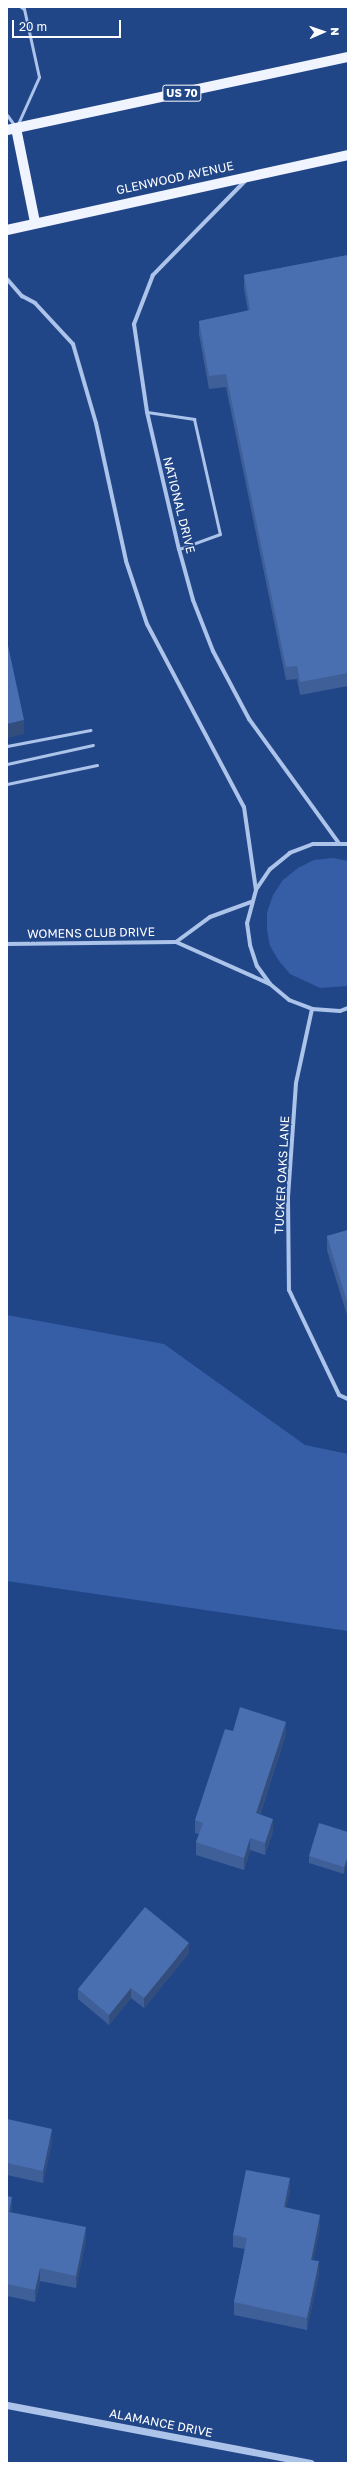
<!DOCTYPE html>
<style>
body{margin:0}
#map{position:relative;width:355px;height:2470px;overflow:hidden;background:#214688;font-family:"Golos Text",sans-serif}
div>[style]{position:absolute}
.green>*{inset:0;background:#355ea6}
.service>*{height:3px;margin:-1.5px;padding:0 1.5px;transform-origin:1.5px;border-radius:1.5px;background:#acc3ea}
.minor>*{height:4px;margin:-2px;padding:0 2px;transform-origin:2px;border-radius:2px;background:#acc3ea}
.tertiary>*{height:7px;margin:-3.5px;padding:0 3.5px;transform-origin:3.5px;border-radius:3.5px;background:#acc3ea}
.primary>*{height:10px;margin:-5px;padding:0 5px;transform-origin:5px;border-radius:5px;background:#f0f4fe}
.wall>*{inset:0;background:#3f5f98}
.shaded-wall>*{inset:0;background:#334e7c}
.building>*{inset:0;background:#496fb1}
span{translate:-50% -50%;white-space:nowrap;text-align:center;line-height:1.15;-webkit-text-stroke:3.5px #214688;paint-order:stroke}
.shield-label span{padding:1px 3px;background:#214688;border:1px solid;border-radius:3px;-webkit-text-stroke-width:0}
.shield-label{font-size:11px;color:#fff;font-weight:700}
.street-label{font-size:12px;color:#fff}
.frame{position:absolute;inset:0;border:8px solid #fff;pointer-events:none}
.north{position:absolute;left:303px;top:12px;width:40px;height:40px;-webkit-text-stroke:3px #214688;paint-order:stroke;rotate:88deg;font-size:11px;font-weight:700;line-height:16px;text-align:center;color:#fff}
.north::after{content:'';display:block;margin:auto;width:14px;height:18px;background:#fff;clip-path:polygon(50% 0,100% 100%,50% 72%,0 100%)}
.scale{position:absolute;left:12px;top:20px;width:109px;height:18px;box-sizing:border-box;border:2px solid #fff;border-top:0;padding-left:5px;font-size:12px;line-height:14px;white-space:nowrap;color:#fff;-webkit-text-stroke:3px #214688;paint-order:stroke}
</style>
<div id="map">
<div class="green">
<i style="clip-path:polygon(333px 858px,348px 861px,348px 986px,320px 988px,290px 974px,279px 961px,270px 946px,267px 930px,267px 913px,273px 895px,283px 880px,298px 868px,314px 860px)"></i>
<i style="clip-path:polygon(7px 1315px,164px 1344px,305px 1445px,348px 1454px,348px 1631px,7px 1581px)"></i>
</div>
<div class="service">
<i style="left:7px;top:115px;width:14px;rotate:54deg"></i>
<i style="left:17px;top:126px;width:54px;rotate:-65.8deg"></i>
<i style="left:39px;top:77px;width:70px;rotate:-102.4deg"></i>
<i style="left:24px;top:9px;width:4px;rotate:-146deg"></i>
<i style="left:147px;top:412px;width:48px;rotate:8.5deg"></i>
<i style="left:194px;top:419px;width:118px;rotate:77.3deg"></i>
<i style="left:220px;top:534px;width:44px;rotate:159.9deg"></i>
<i style="left:7px;top:746px;width:85px;rotate:-10.9deg"></i>
<i style="left:7px;top:764px;width:88px;rotate:-12.5deg"></i>
<i style="left:7px;top:784px;width:92px;rotate:-11.9deg"></i>
</div>
<div class="minor">
<i style="left:245px;top:181px;width:132px;rotate:134.4deg"></i>
<i style="left:153px;top:275px;width:53px;rotate:111.2deg"></i>
<i style="left:134px;top:324px;width:89px;rotate:81.6deg"></i>
<i style="left:147px;top:412px;width:141px;rotate:76.9deg"></i>
<i style="left:179px;top:549px;width:53px;rotate:74.6deg"></i>
<i style="left:193px;top:600px;width:55px;rotate:68.6deg"></i>
<i style="left:213px;top:651px;width:77px;rotate:62.1deg"></i>
<i style="left:249px;top:719px;width:152px;rotate:54.1deg"></i>
<i style="left:7px;top:279px;width:23px;rotate:49deg"></i>
<i style="left:22px;top:296px;width:15px;rotate:28deg"></i>
<i style="left:35px;top:303px;width:56px;rotate:47.2deg"></i>
<i style="left:73px;top:344px;width:82px;rotate:73.8deg"></i>
<i style="left:96px;top:423px;width:141px;rotate:77.7deg"></i>
<i style="left:126px;top:561px;width:66px;rotate:71.6deg"></i>
<i style="left:147px;top:624px;width:207px;rotate:62.1deg"></i>
<i style="left:244px;top:807px;width:84px;rotate:81.8deg"></i>
<i style="left:348px;top:844px;width:35px;rotate:180deg"></i>
<i style="left:313px;top:844px;width:25px;rotate:159deg"></i>
<i style="left:290px;top:853px;width:26px;rotate:141deg"></i>
<i style="left:270px;top:869px;width:25px;rotate:124deg"></i>
<i style="left:256px;top:890px;width:34px;rotate:105deg"></i>
<i style="left:247px;top:923px;width:22px;rotate:82deg"></i>
<i style="left:250px;top:945px;width:22px;rotate:72deg"></i>
<i style="left:257px;top:966px;width:22px;rotate:54deg"></i>
<i style="left:270px;top:984px;width:25px;rotate:40deg"></i>
<i style="left:289px;top:1000px;width:25px;rotate:21deg"></i>
<i style="left:312px;top:1009px;width:28px;rotate:4deg"></i>
<i style="left:340px;top:1011px;width:9px;rotate:-21deg"></i>
<i style="left:176px;top:942px;width:42px;rotate:-36.3deg"></i>
<i style="left:210px;top:917px;width:44px;rotate:-20.1deg"></i>
<i style="left:7px;top:944px;width:169px;rotate:-0.7deg"></i>
<i style="left:176px;top:942px;width:103px;rotate:24.1deg"></i>
<i style="left:312px;top:1009px;width:76px;rotate:102.2deg"></i>
<i style="left:296px;top:1083px;width:115px;rotate:94deg"></i>
<i style="left:288px;top:1198px;width:92px;rotate:89.4deg"></i>
<i style="left:289px;top:1290px;width:116px;rotate:64.5deg"></i>
<i style="left:339px;top:1395px;width:10px;rotate:24deg"></i>
</div>
<div class="tertiary">
<i style="left:7px;top:2405px;width:309px;rotate:10.8deg"></i>
</div>
<div class="primary">
<i style="left:16px;top:128px;width:96px;rotate:78.6deg"></i>
<i style="left:7px;top:130px;width:349px;rotate:-12.1deg"></i>
<i style="left:7px;top:230px;width:349px;rotate:-12.4deg"></i>
</div>
<div class="wall">
<i style="clip-path:polygon(348px 255px,348px 686px,300px 695px,297px 679px,286px 680px,226px 387px,209px 389px,199px 334px,199px 321px,248px 311px,244px 288px,244px 275px)"></i>
<i style="clip-path:polygon(348px 1230px,348px 1318px,327px 1250px,327px 1236px)"></i>
<i style="clip-path:polygon(233px 1731px,286px 1734px,260px 1815px,273px 1831px,265px 1855px,250px 1850px,244px 1870px,196px 1855px,196px 1842px,199px 1834px,195px 1833px,195px 1820px)"></i>
<i style="clip-path:polygon(348px 1832px,344px 1874px,309px 1863px,309px 1856px)"></i>
<i style="clip-path:polygon(189px 1953px,144px 2008px,131px 1998px,109px 2025px,78px 1999px,78px 1989px)"></i>
<i style="clip-path:polygon(7px 2119px,52px 2141px,43px 2183px,7px 2175px)"></i>
<i style="clip-path:polygon(290px 2190px,286px 2208px,320px 2227px,313px 2260px,319px 2273px,307px 2330px,234px 2315px,234px 2302px,245px 2249px,233px 2247px,233px 2235px)"></i>
<i style="clip-path:polygon(7px 2196px,12px 2209px,11px 2213px,86px 2239px,76px 2288px,40px 2281px,35px 2302px,7px 2296px)"></i>
</div>
<div class="shaded-wall">
<i style="clip-path:polygon(24px 720px,24px 734px,7px 738px,7px 724px)"></i>
<i style="clip-path:polygon(286px 1722px,286px 1734px,256px 1826px,256px 1813px)"></i>
<i style="clip-path:polygon(273px 1819px,273px 1831px,265px 1855px,265px 1843px)"></i>
<i style="clip-path:polygon(250px 1838px,250px 1850px,244px 1870px,244px 1858px)"></i>
<i style="clip-path:polygon(348px 1856px,348px 1862px,344px 1874px,344px 1867px)"></i>
<i style="clip-path:polygon(189px 1943px,189px 1953px,144px 2008px,144px 1998px)"></i>
<i style="clip-path:polygon(131px 1988px,131px 1998px,109px 2025px,109px 2015px)"></i>
<i style="clip-path:polygon(52px 2129px,52px 2141px,43px 2183px,43px 2171px)"></i>
<i style="clip-path:polygon(290px 2178px,290px 2190px,284px 2220px,284px 2207px)"></i>
<i style="clip-path:polygon(12px 2197px,12px 2209px,9px 2224px,9px 2212px)"></i>
<i style="clip-path:polygon(320px 2215px,320px 2227px,311px 2272px,311px 2260px)"></i>
<i style="clip-path:polygon(86px 2227px,86px 2239px,76px 2288px,76px 2276px)"></i>
<i style="clip-path:polygon(319px 2261px,319px 2273px,307px 2330px,307px 2318px)"></i>
<i style="clip-path:polygon(40px 2268px,40px 2281px,35px 2302px,35px 2290px)"></i>
</div>
<div class="building">
<i style="clip-path:polygon(348px 255px,348px 673px,300px 682px,297px 666px,286px 667px,226px 374px,209px 376px,199px 321px,250px 310px,244px 275px)"></i>
<i style="clip-path:polygon(7px 641px,24px 720px,7px 724px)"></i>
<i style="clip-path:polygon(348px 1230px,348px 1305px,327px 1236px)"></i>
<i style="clip-path:polygon(240px 1707px,286px 1722px,256px 1813px,273px 1819px,265px 1843px,250px 1838px,244px 1858px,196px 1842px,203px 1823px,195px 1820px,225px 1729px,233px 1731px)"></i>
<i style="clip-path:polygon(319px 1823px,348px 1832px,348px 1856px,344px 1867px,309px 1856px)"></i>
<i style="clip-path:polygon(145px 1907px,189px 1943px,144px 1998px,131px 1988px,109px 2015px,78px 1989px)"></i>
<i style="clip-path:polygon(7px 2119px,52px 2129px,43px 2171px,7px 2163px)"></i>
<i style="clip-path:polygon(246px 2170px,290px 2178px,284px 2207px,320px 2215px,311px 2260px,319px 2261px,307px 2318px,234px 2302px,247px 2238px,233px 2235px)"></i>
<i style="clip-path:polygon(7px 2196px,12px 2197px,9px 2212px,86px 2227px,76px 2276px,40px 2268px,35px 2290px,7px 2284px)"></i>
</div>
<div class="shield-label">
<span style="left:182px;top:93px">US 70</span>
</div>
<div class="street-label">
<span style="left:175px;top:178px;rotate:-12deg">GLENWOOD AVENUE</span>
<span style="left:179px;top:505px;rotate:76deg">NATIONAL DRIVE</span>
<span style="left:91px;top:933px;rotate:-1deg">WOMENS CLUB DRIVE</span>
<span style="left:282px;top:1175px;rotate:-87deg">TUCKER OAKS LANE</span>
<span style="left:161px;top:2423px;rotate:11deg">ALAMANCE DRIVE</span>
</div>
<div class="frame"></div>
<div class="north">N</div>
<div class="scale">20 m</div>
</div>
